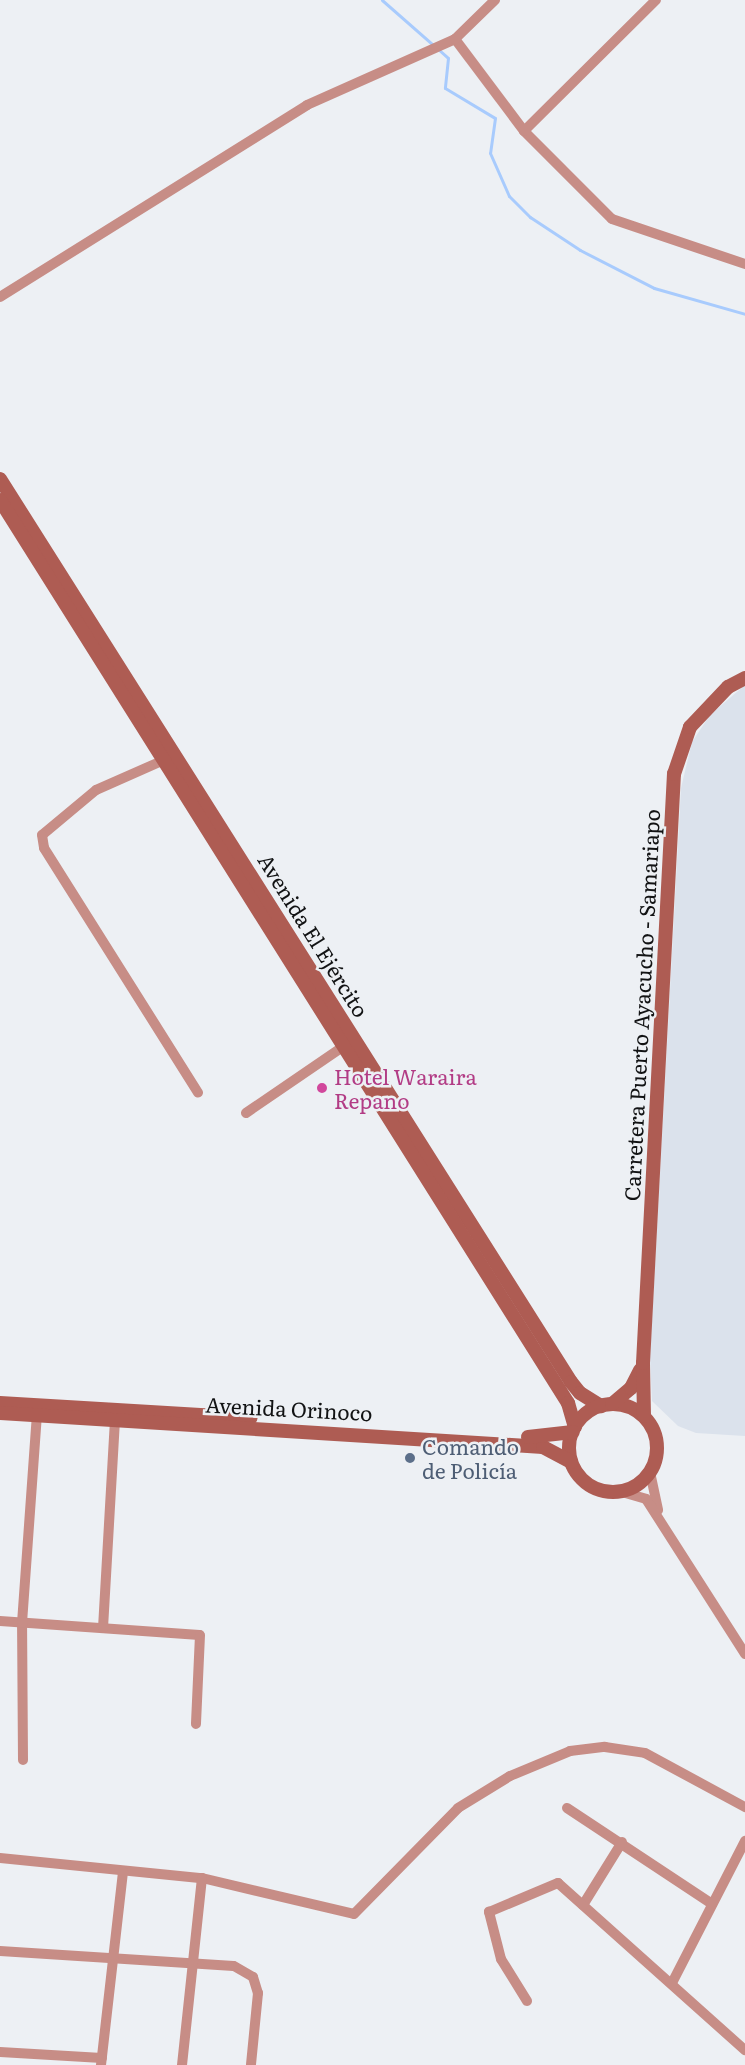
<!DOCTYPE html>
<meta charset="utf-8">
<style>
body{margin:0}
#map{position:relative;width:745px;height:2065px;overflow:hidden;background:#edf0f4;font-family:Literata,serif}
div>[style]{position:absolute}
.built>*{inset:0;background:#dbe2ec}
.stream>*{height:3px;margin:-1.5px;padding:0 1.5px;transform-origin:1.5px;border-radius:1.5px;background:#a8cbfd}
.street>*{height:10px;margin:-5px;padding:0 5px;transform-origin:5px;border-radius:5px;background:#c78d86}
.secondary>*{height:14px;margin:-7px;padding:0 7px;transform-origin:7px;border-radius:7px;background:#ae5c53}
.secondary>.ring{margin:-7px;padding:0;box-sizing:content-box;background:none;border:14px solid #ae5c53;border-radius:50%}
.dots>*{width:16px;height:16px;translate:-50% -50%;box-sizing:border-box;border:3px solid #edf0f4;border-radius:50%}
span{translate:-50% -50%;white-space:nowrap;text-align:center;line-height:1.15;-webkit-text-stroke:5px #edf0f4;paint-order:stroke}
.street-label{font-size:21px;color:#121314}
.hotel-label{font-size:21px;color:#b23c85}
.left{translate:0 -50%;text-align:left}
.service-label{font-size:21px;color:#4e5e75}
</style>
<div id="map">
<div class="built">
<i style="clip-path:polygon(745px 685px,745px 1436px,696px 1433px,678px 1426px,652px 1401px,650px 1358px,681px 788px,692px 742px,710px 715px)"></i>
</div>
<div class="stream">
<i style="left:382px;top:0;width:68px;rotate:41.4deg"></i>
<i style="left:438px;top:49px;width:13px;rotate:42deg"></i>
<i style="left:448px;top:58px;width:30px;rotate:96deg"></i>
<i style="left:445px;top:88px;width:58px;rotate:31deg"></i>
<i style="left:495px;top:118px;width:35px;rotate:98deg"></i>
<i style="left:490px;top:153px;width:47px;rotate:66.2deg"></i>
<i style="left:509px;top:196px;width:30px;rotate:45deg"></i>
<i style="left:530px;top:217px;width:60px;rotate:33.4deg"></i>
<i style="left:580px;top:250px;width:83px;rotate:27.2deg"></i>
<i style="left:654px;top:288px;width:95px;rotate:15.9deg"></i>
</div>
<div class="street">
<i style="left:455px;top:39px;width:115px;rotate:53.1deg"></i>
<i style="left:524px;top:131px;width:124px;rotate:45deg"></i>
<i style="left:612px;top:219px;width:140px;rotate:18.7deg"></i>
<i style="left:524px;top:131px;width:186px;rotate:-44.8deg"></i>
<i style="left:0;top:297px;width:362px;rotate:-32deg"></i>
<i style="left:307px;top:105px;width:162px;rotate:-24deg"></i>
<i style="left:455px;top:39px;width:56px;rotate:-44.3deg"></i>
<i style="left:164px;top:760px;width:74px;rotate:156.2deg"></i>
<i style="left:96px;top:790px;width:70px;rotate:140.2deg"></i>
<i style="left:42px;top:835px;width:13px;rotate:81deg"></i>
<i style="left:44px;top:848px;width:289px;rotate:57.8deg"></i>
<i style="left:246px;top:1113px;width:119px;rotate:-34.4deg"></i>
<i style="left:650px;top:1472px;width:39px;rotate:78deg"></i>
<i style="left:622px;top:1492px;width:25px;rotate:16deg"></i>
<i style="left:646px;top:1499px;width:184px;rotate:57.4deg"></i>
<i style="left:0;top:1621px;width:200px;rotate:4deg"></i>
<i style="left:200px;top:1635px;width:89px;rotate:92.6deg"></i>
<i style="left:103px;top:1628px;width:206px;rotate:-86.7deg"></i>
<i style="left:23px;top:1760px;width:137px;rotate:-90.4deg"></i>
<i style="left:22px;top:1623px;width:208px;rotate:-85.9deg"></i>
<i style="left:567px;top:1808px;width:174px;rotate:33.5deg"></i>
<i style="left:0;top:1858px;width:203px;rotate:5.7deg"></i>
<i style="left:202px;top:1878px;width:156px;rotate:13.3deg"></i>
<i style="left:354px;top:1914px;width:148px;rotate:-45.5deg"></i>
<i style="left:458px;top:1808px;width:61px;rotate:-31.6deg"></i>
<i style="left:510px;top:1776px;width:65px;rotate:-22.6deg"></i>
<i style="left:570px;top:1751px;width:35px;rotate:-7deg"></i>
<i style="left:605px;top:1747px;width:40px;rotate:8.5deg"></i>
<i style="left:645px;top:1753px;width:114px;rotate:28.4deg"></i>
<i style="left:583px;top:1905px;width:74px;rotate:-58.2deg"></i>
<i style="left:0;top:1951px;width:234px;rotate:3.7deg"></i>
<i style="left:234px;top:1966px;width:22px;rotate:30deg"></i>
<i style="left:253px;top:1977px;width:17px;rotate:73deg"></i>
<i style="left:258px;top:1993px;width:72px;rotate:95.6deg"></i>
<i style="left:672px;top:1983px;width:160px;rotate:-62.8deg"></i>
<i style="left:527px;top:2001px;width:49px;rotate:-121.8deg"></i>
<i style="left:501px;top:1959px;width:49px;rotate:-104.3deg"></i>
<i style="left:489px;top:1912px;width:75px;rotate:-22.8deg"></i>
<i style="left:558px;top:1883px;width:251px;rotate:41.8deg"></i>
<i style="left:0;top:2052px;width:102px;rotate:3.4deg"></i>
<i style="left:101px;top:2065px;width:195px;rotate:-83.5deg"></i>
<i style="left:182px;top:2065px;width:188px;rotate:-83.9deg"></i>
</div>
<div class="secondary">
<i style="left:0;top:479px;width:1068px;rotate:57.69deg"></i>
<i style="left:571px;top:1382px;width:14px;rotate:51deg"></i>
<i style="left:580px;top:1393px;width:25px;rotate:32deg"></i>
<i style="left:0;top:500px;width:1067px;rotate:57.83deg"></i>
<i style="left:568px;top:1403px;width:25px;rotate:74deg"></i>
<i style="left:0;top:1403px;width:251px;rotate:3.4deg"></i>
<i class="ring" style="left:569px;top:1404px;width:74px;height:74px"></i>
<i style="left:612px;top:1404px;width:25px;rotate:-40deg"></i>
<i style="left:631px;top:1388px;width:20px;rotate:-63deg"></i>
<i style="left:0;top:1413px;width:544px;rotate:3.58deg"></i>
<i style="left:543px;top:1447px;width:32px;rotate:28deg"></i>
<i style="left:644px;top:1416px;width:53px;rotate:-91.1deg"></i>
<i style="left:643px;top:1363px;width:590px;rotate:-86.99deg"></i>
<i style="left:674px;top:774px;width:50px;rotate:-71.2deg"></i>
<i style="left:690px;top:727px;width:55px;rotate:-46.5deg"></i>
<i style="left:728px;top:687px;width:19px;rotate:-28deg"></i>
<i style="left:528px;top:1437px;width:45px;rotate:-6.3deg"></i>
</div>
<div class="dots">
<i style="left:322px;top:1088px;background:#d1479c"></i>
<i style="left:410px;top:1458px;background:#5c6f8a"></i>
</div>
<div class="street-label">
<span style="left:314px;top:935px;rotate:58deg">Avenida El Ejército</span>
<span style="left:641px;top:1005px;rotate:-87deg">Carretera Puerto Ayacucho - Samariapo</span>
<span style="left:289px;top:1408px;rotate:3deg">Avenida Orinoco</span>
</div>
<div class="hotel-label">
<span class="left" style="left:334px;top:1088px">Hotel Waraira<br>Repano</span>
</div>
<div class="service-label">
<span class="left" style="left:422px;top:1458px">Comando<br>de Policía</span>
</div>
</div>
